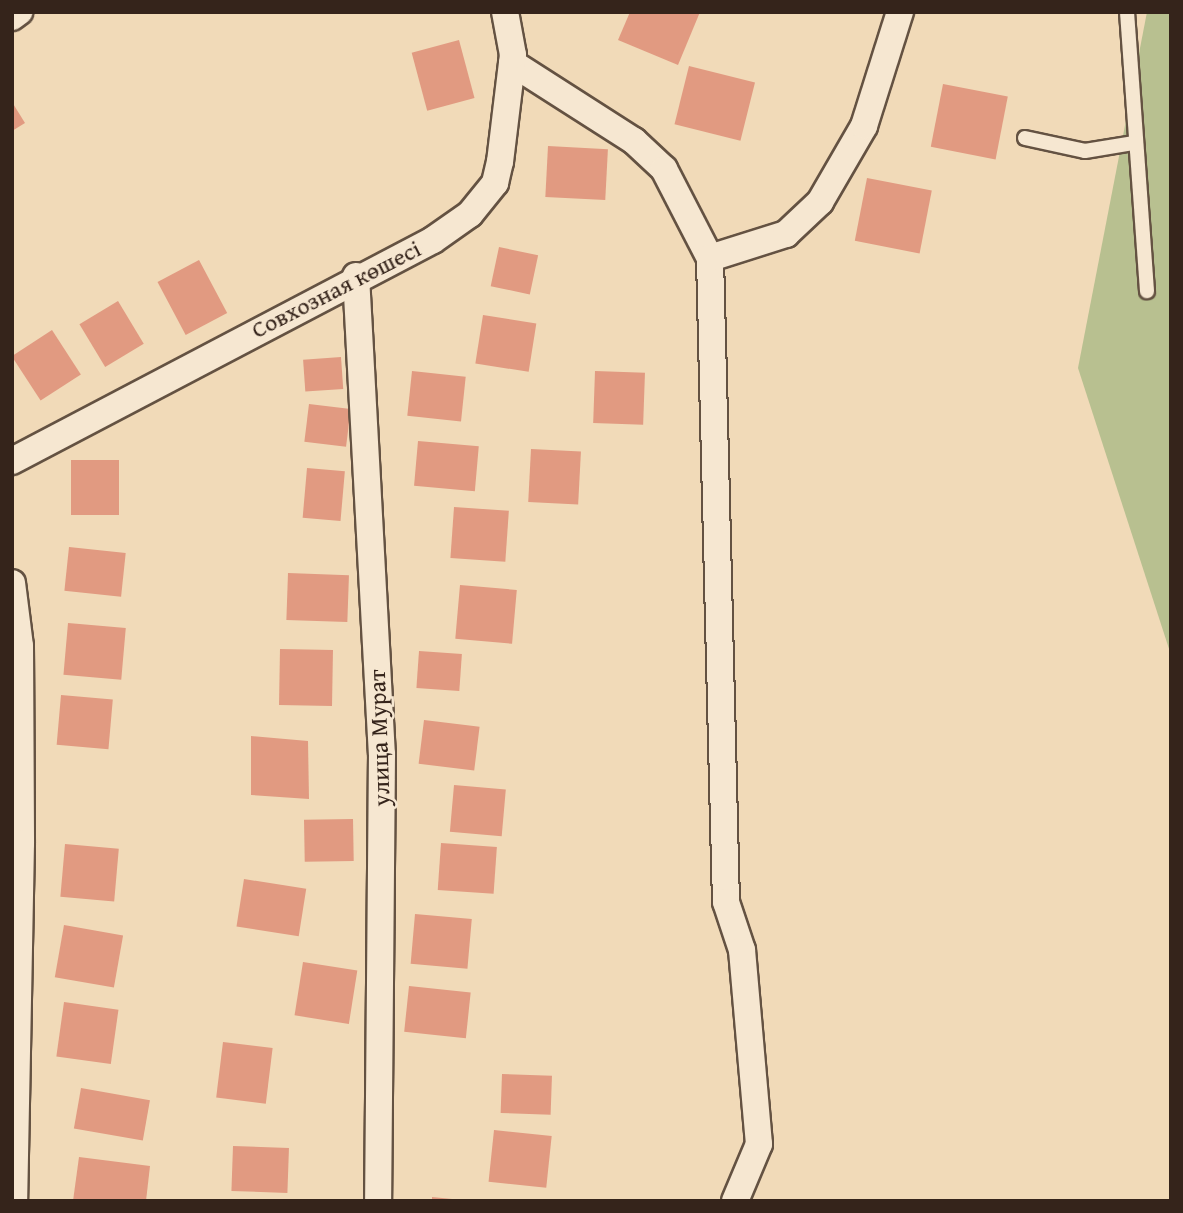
<!DOCTYPE html>
<meta charset="utf-8">
<style>
body{margin:0}
#map{position:relative;width:1183px;height:1213px;overflow:hidden;background:#f1dab8;font-family:"Gentium Book Plus",serif}
div>[style]{position:absolute}
.green>*{inset:0;background:#b8c090}
.building>*{inset:0;background:#e19a81;transform-origin:0 0}
.roads{filter:drop-shadow(2px 0 #645242) drop-shadow(-2px 0 #645242) drop-shadow(0 2px #645242) drop-shadow(0 -2px #645242)}
.service>*{height:14px;margin:-7px;padding:0 7px;transform-origin:7px;border-radius:7px;background:#f6e7d1}
.minor>*{height:26px;margin:-13px;padding:0 13px;transform-origin:13px;border-radius:13px;background:#f6e7d1}
span{translate:-50% -50%;white-space:nowrap;text-align:center;line-height:1.15;-webkit-text-stroke:5px #f6e7d1;paint-order:stroke}
.street-label{font-size:24px;color:#35241b}
.frame{position:absolute;inset:0;border:14px solid #35241b;pointer-events:none}
</style>
<div id="map">
<div class="green">
<i style="clip-path:polygon(1147px 12px,1171px 12px,1171px 655px,1078px 368px)"></i>
</div>
<div class="building">
<i style="clip-path:polygon(630px 12px,700px 12px,678px 65px,618px 40px)"></i>
<i style="left:459px;top:40px;width:60px;height:49px;rotate:75deg"></i>
<i style="left:689px;top:66px;width:68px;height:60px;rotate:14deg"></i>
<i style="left:943px;top:84px;width:66px;height:64px;rotate:11deg"></i>
<i style="clip-path:polygon(12px 102px,25px 123px,12px 131px)"></i>
<i style="left:548px;top:146px;width:60px;height:51px;rotate:3deg"></i>
<i style="left:867px;top:178px;width:66px;height:64px;rotate:11deg"></i>
<i style="left:499px;top:247px;width:40px;height:40px;rotate:12deg"></i>
<i style="left:199px;top:260px;width:60px;height:47px;rotate:62deg"></i>
<i style="left:118px;top:301px;width:50px;height:45px;rotate:59deg"></i>
<i style="left:483px;top:315px;width:54px;height:49px;rotate:9deg"></i>
<i style="left:52px;top:330px;width:53px;height:48px;rotate:57deg"></i>
<i style="left:341px;top:357px;width:32px;height:38px;rotate:86deg"></i>
<i style="left:412px;top:371px;width:54px;height:45px;rotate:6deg"></i>
<i style="left:595px;top:371px;width:50px;height:52px;rotate:2deg"></i>
<i style="left:309px;top:404px;width:42px;height:38px;rotate:7deg"></i>
<i style="left:418px;top:441px;width:61px;height:45px;rotate:5deg"></i>
<i style="left:531px;top:449px;width:50px;height:53px;rotate:3deg"></i>
<i style="left:71px;top:460px;width:48px;height:55px"></i>
<i style="left:307px;top:468px;width:38px;height:50px;rotate:5deg"></i>
<i style="left:454px;top:507px;width:55px;height:51px;rotate:4deg"></i>
<i style="left:69px;top:547px;width:57px;height:44px;rotate:6deg"></i>
<i style="left:288px;top:573px;width:61px;height:47px;rotate:2deg"></i>
<i style="left:460px;top:585px;width:57px;height:54px;rotate:5deg"></i>
<i style="left:68px;top:623px;width:58px;height:52px;rotate:5deg"></i>
<i style="left:280px;top:649px;width:53px;height:56px;rotate:1deg"></i>
<i style="left:419px;top:651px;width:43px;height:37px;rotate:4deg"></i>
<i style="left:61px;top:695px;width:52px;height:50px;rotate:5deg"></i>
<i style="left:424px;top:720px;width:56px;height:44px;rotate:7deg"></i>
<i style="clip-path:polygon(251px 736px,308px 741px,309px 799px,251px 795px)"></i>
<i style="left:454px;top:785px;width:52px;height:47px;rotate:5deg"></i>
<i style="left:353px;top:819px;width:42px;height:49px;rotate:89deg"></i>
<i style="left:441px;top:843px;width:56px;height:47px;rotate:4deg"></i>
<i style="left:65px;top:844px;width:54px;height:53px;rotate:5deg"></i>
<i style="left:244px;top:879px;width:63px;height:48px;rotate:9deg"></i>
<i style="left:415px;top:914px;width:57px;height:50px;rotate:5deg"></i>
<i style="left:64px;top:925px;width:60px;height:53px;rotate:10deg"></i>
<i style="left:303px;top:962px;width:55px;height:54px;rotate:9deg"></i>
<i style="left:409px;top:986px;width:62px;height:46px;rotate:6deg"></i>
<i style="left:64px;top:1002px;width:55px;height:55px;rotate:8deg"></i>
<i style="left:223px;top:1042px;width:50px;height:56px;rotate:7deg"></i>
<i style="left:502px;top:1074px;width:50px;height:39px;rotate:2deg"></i>
<i style="left:81px;top:1088px;width:70px;height:41px;rotate:10deg"></i>
<i style="left:494px;top:1130px;width:58px;height:52px;rotate:6deg"></i>
<i style="left:233px;top:1146px;width:56px;height:45px;rotate:2deg"></i>
<i style="clip-path:polygon(79px 1157px,150px 1166px,146px 1201px,73px 1201px)"></i>
<i style="clip-path:polygon(432px 1197px,452px 1199px,452px 1201px,432px 1201px)"></i>
</div>
<div class="roads">
<div class="service">
<i style="left:1127px;top:12px;width:280px;rotate:85.9deg"></i>
<i style="left:1025px;top:138px;width:61px;rotate:12.2deg"></i>
<i style="left:1085px;top:151px;width:50px;rotate:-9.3deg"></i>
</div>
<div class="minor">
<i style="left:12px;top:17px;width:9px;rotate:-36deg"></i>
<i style="left:512px;top:63px;width:145px;rotate:32.6deg"></i>
<i style="left:634px;top:141px;width:41px;rotate:43deg"></i>
<i style="left:664px;top:169px;width:100px;rotate:62.7deg"></i>
<i style="left:710px;top:258px;width:644px;rotate:88.58deg"></i>
<i style="left:726px;top:902px;width:51px;rotate:71.6deg"></i>
<i style="left:742px;top:950px;width:195px;rotate:85deg"></i>
<i style="left:759px;top:1144px;width:62px;rotate:112.8deg"></i>
<i style="left:710px;top:258px;width:80px;rotate:-17.5deg"></i>
<i style="left:786px;top:234px;width:47px;rotate:-43.3deg"></i>
<i style="left:820px;top:202px;width:88px;rotate:-59.9deg"></i>
<i style="left:864px;top:126px;width:120px;rotate:-72.5deg"></i>
<i style="left:356px;top:276px;width:479px;rotate:86.9deg"></i>
<i style="left:382px;top:754px;width:447px;rotate:90.5deg"></i>
<i style="left:12px;top:461px;width:475px;rotate:-27.7deg"></i>
<i style="left:433px;top:240px;width:45px;rotate:-35.1deg"></i>
<i style="left:470px;top:214px;width:40px;rotate:-51deg"></i>
<i style="left:495px;top:183px;width:22px;rotate:-77deg"></i>
<i style="left:500px;top:162px;width:108px;rotate:-83.1deg"></i>
<i style="left:513px;top:55px;width:44px;rotate:-100.5deg"></i>
<i style="left:12px;top:583px;width:64px;rotate:82.8deg"></i>
<i style="left:20px;top:646px;width:197px;rotate:89.7deg"></i>
<i style="left:21px;top:843px;width:358px;rotate:91.1deg"></i>
</div>
</div>
<div class="street-label">
<span style="left:336px;top:289px;rotate:-27deg">Совхозная көшесі</span>
<span style="left:379px;top:738px;rotate:-92deg">улица Мурат</span>
</div>
<div class="frame"></div>
</div>
